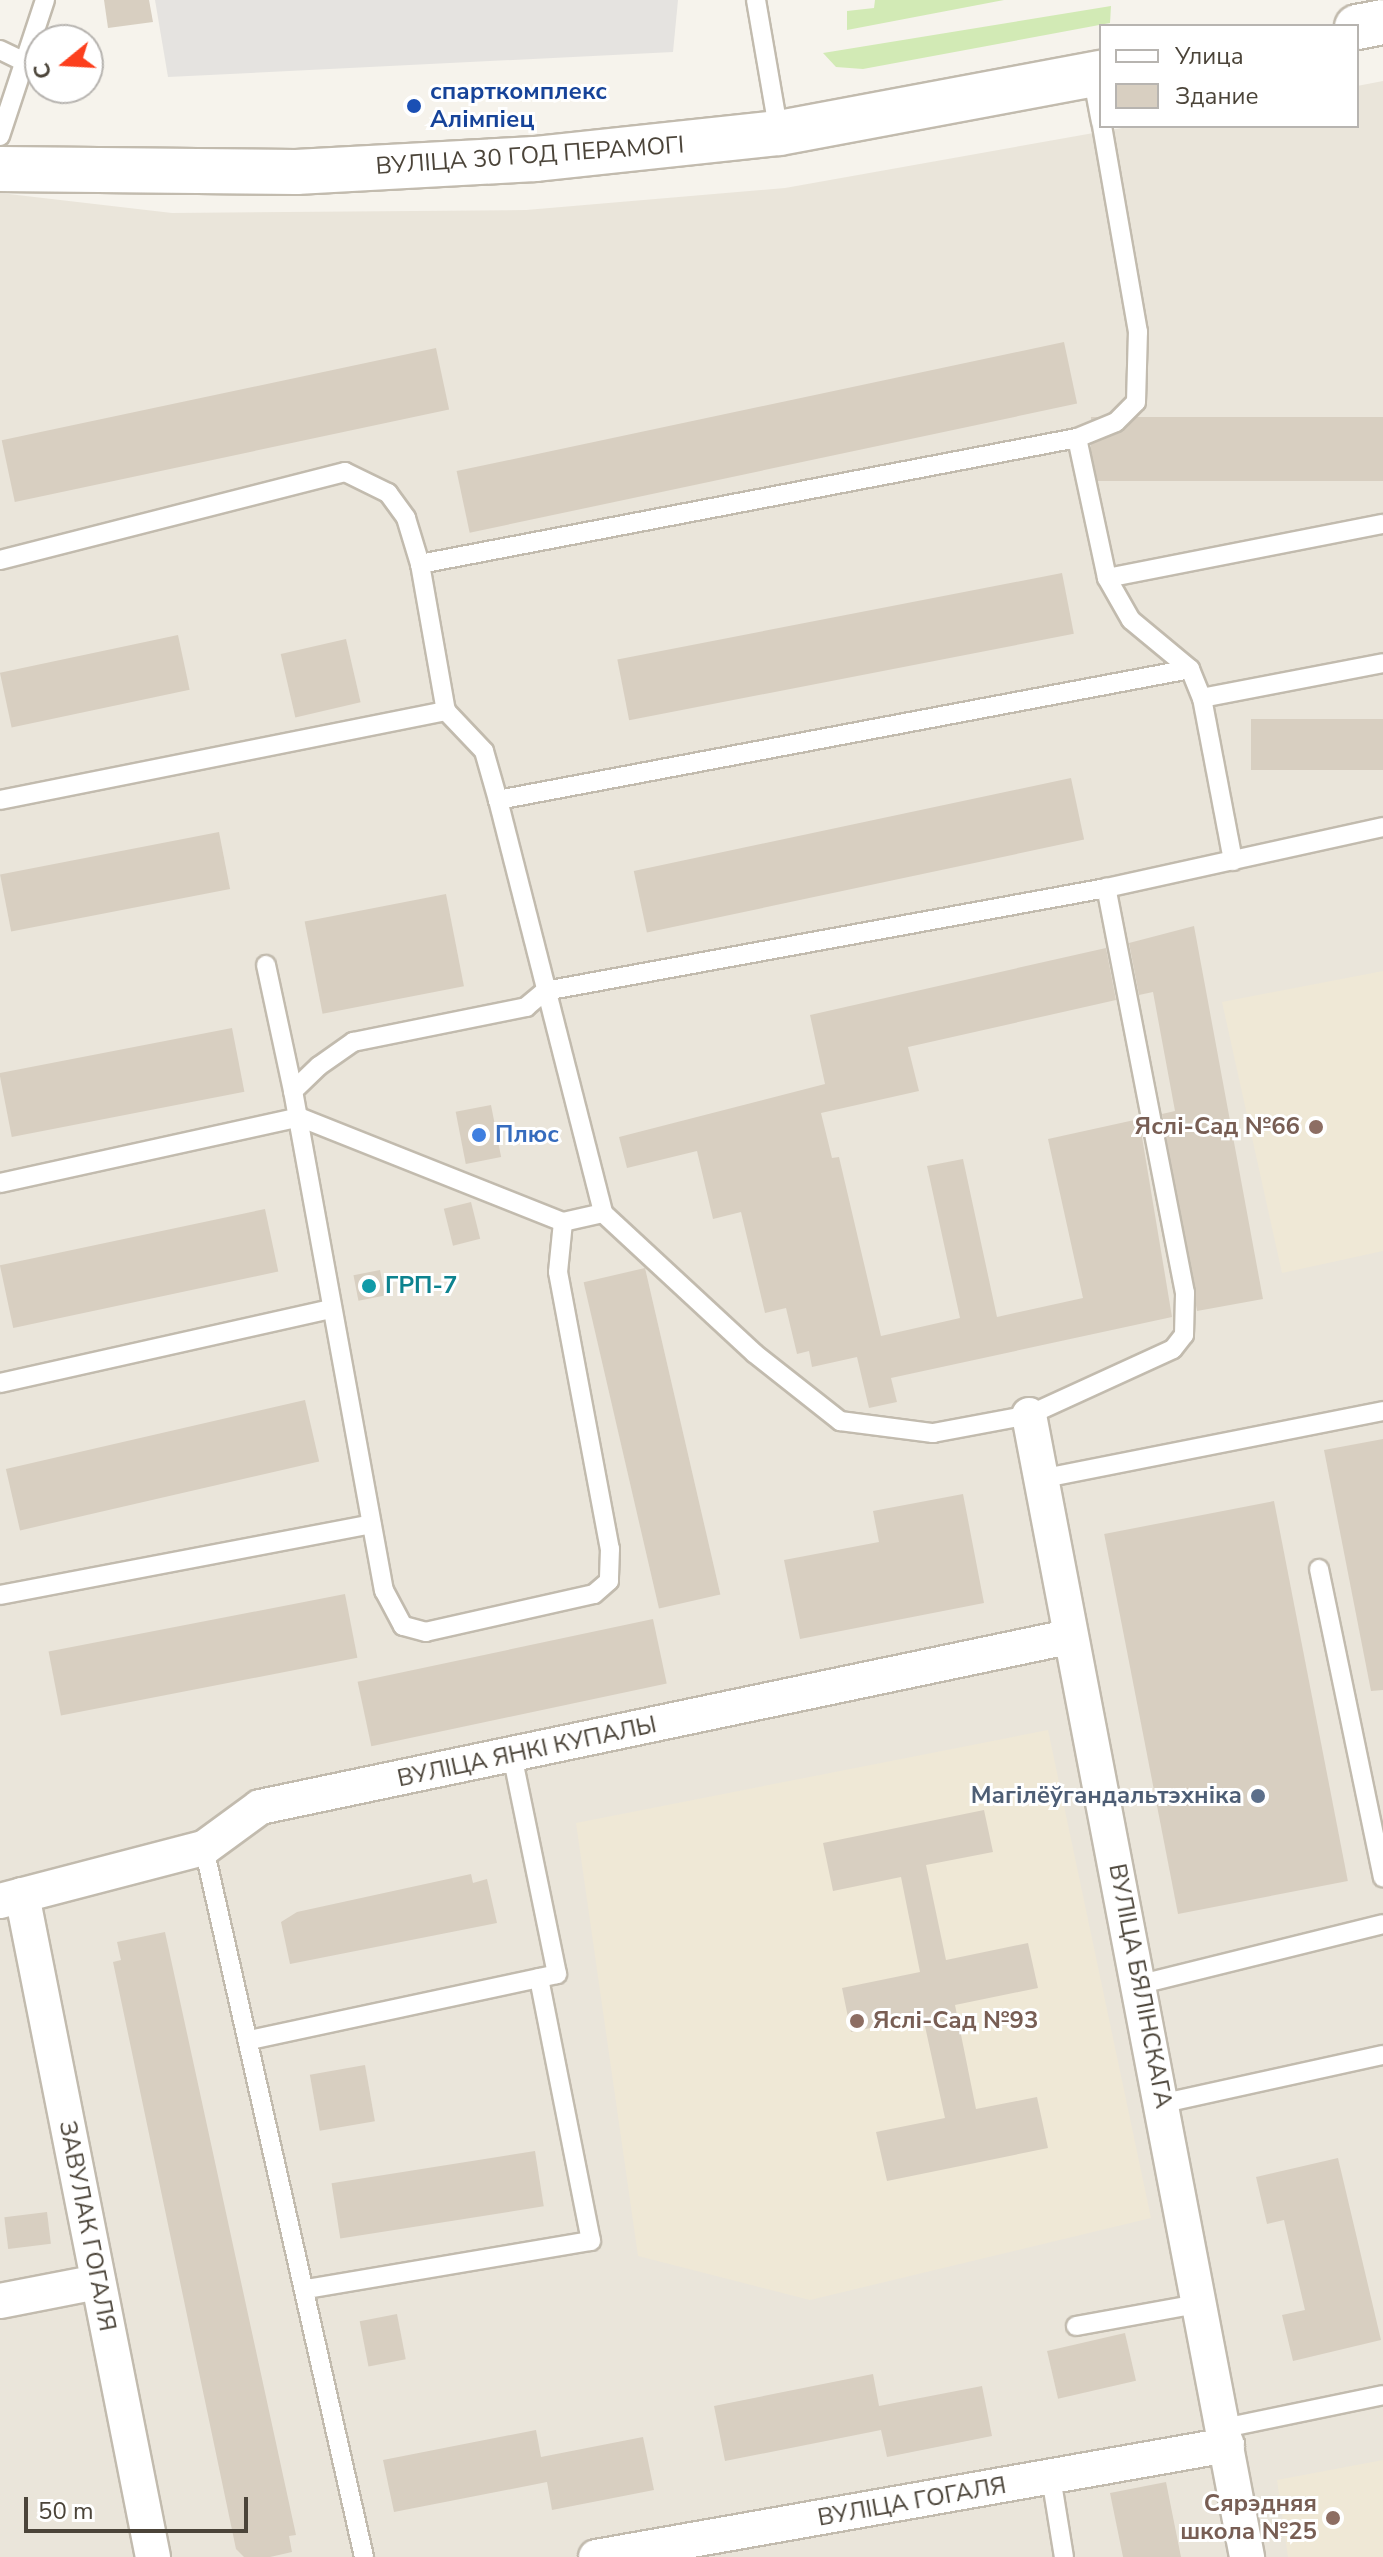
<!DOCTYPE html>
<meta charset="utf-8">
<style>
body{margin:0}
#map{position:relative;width:1383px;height:2557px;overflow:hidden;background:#f6f3ec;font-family:"Nunito Sans",sans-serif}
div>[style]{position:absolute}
.residential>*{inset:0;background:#eae5da}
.education>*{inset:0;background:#efe8d6}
.green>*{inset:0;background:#d2eab5}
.parking>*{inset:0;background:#e5e3e0}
.building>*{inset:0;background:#d8cfc1;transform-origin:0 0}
.roads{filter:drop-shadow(2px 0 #c2bbae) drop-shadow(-2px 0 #c2bbae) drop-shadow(0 2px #c2bbae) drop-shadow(0 -2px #c2bbae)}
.service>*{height:18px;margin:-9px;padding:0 9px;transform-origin:9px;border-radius:9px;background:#fff}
.minor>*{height:34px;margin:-17px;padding:0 17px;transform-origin:17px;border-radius:17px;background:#fff}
.tertiary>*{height:44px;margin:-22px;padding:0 22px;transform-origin:22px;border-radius:22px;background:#fff}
.dots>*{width:22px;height:22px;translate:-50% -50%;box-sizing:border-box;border:4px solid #fff;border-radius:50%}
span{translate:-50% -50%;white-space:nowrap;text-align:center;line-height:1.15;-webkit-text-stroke:6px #fff;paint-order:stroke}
.transit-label{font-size:24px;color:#164399;font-weight:700}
.left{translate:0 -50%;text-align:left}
.street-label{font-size:24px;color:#4b4439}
.education-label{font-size:24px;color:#785e54;font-weight:700}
.right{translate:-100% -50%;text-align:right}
.shop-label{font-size:24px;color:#366cbe;font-weight:700}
.culture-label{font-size:24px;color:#0d838f;font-weight:700}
.service-label{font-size:24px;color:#4e5e75;font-weight:700}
.legend{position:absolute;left:1099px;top:24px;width:260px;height:104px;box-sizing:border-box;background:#fff;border:2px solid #b7b4b0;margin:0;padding:10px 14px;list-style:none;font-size:24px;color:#4b4439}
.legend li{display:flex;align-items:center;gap:16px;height:40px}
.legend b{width:40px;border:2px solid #b7b4b0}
.north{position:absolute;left:24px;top:24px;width:80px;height:80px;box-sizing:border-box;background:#fff;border:2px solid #b7b4b0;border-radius:50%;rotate:252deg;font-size:22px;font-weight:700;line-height:32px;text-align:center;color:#4b4439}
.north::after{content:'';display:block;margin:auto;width:28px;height:36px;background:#fc3f1d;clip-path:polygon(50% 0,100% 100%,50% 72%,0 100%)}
.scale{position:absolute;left:24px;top:2497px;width:224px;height:36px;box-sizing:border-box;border:4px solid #4b4439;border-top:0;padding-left:10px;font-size:24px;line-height:28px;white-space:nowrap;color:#4b4439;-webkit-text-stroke:6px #fff;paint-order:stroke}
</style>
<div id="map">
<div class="residential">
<i style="clip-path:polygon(1383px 81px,1383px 2557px,0 2557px,0 193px,172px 213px,526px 210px,785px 188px,1133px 126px,1357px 126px,1357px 86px)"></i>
</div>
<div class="education">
<i style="clip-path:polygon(1383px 971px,1383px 1251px,1282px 1273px,1222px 1002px)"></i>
<i style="clip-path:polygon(1048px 1730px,1151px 2218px,810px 2300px,638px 2256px,576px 1823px)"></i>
<i style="clip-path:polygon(1383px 2460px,1383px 2557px,1288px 2557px,1277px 2480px)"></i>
</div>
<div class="green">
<i style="clip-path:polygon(875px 0,1004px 0,847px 30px,847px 11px,874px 8px)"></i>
<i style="clip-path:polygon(1111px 6px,1110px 23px,863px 69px,836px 67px,823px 53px)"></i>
</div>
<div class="parking">
<i style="clip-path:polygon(155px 0,678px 0,673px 52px,168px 77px)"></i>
</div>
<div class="building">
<i style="clip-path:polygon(104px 0,149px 0,153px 22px,108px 28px)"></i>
<i style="left:1064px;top:342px;width:63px;height:621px;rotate:78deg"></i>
<i style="left:436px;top:348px;width:63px;height:444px;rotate:78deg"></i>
<i style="left:1383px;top:417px;width:64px;height:292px;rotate:90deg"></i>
<i style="left:1062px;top:573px;width:62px;height:453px;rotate:79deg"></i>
<i style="left:178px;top:635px;width:56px;height:182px;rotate:78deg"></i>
<i style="left:346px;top:639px;width:65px;height:67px;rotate:77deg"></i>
<i style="left:1383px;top:719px;width:51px;height:132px;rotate:90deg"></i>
<i style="left:1071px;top:778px;width:63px;height:447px;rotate:78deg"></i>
<i style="left:219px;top:832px;width:58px;height:223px;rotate:79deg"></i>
<i style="left:446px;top:894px;width:94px;height:144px;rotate:79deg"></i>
<i style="clip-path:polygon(1194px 926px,1263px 1299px,1197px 1311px,1162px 1114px,1175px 1111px,1153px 992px,1139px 995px,1129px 943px)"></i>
<i style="clip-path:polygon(1106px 948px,1116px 1000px,908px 1047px,919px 1091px,821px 1113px,832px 1158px,839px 1157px,881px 1336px,960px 1318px,927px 1166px,963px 1159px,997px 1317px,1083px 1298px,1048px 1139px,1139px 1119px,1172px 1317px,891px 1378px,897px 1402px,869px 1408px,857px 1357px,812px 1367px,809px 1351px,797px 1354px,786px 1308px,765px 1313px,741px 1212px,713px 1219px,697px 1151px,627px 1168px,619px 1137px,825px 1084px,810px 1015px)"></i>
<i style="left:232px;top:1028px;width:65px;height:237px;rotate:79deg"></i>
<i style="left:491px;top:1105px;width:53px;height:36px;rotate:79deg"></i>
<i style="left:471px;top:1202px;width:38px;height:28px;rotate:76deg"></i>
<i style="left:265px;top:1209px;width:64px;height:271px;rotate:78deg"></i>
<i style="left:645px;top:1268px;width:335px;height:63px;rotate:77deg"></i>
<i style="left:380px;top:1270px;width:26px;height:27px;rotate:79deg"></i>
<i style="left:305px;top:1400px;width:63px;height:307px;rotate:77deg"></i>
<i style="clip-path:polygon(1383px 1439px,1383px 1690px,1371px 1691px,1324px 1450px)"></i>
<i style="clip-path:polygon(963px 1494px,984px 1603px,800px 1639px,784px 1560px,879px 1542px,873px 1511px)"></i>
<i style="left:1274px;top:1501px;width:387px;height:173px;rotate:79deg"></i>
<i style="left:345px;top:1594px;width:65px;height:302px;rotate:79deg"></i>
<i style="left:653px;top:1619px;width:66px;height:302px;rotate:78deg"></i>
<i style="clip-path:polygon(984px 1810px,993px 1852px,926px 1865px,946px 1960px,1028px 1943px,1038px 1988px,955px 2005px,976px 2109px,1037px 2097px,1048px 2148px,887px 2181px,876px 2132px,945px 2118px,923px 2017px,851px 2032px,842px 1988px,920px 1972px,901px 1877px,833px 1891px,823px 1843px)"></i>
<i style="clip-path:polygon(471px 1874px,473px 1883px,487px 1879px,497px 1923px,290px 1964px,281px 1922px,297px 1912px)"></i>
<i style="clip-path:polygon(165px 1932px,296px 2535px,289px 2536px,292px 2552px,270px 2557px,244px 2557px,236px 2549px,113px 1962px,121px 1960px,117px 1942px)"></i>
<i style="left:365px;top:2065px;width:57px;height:56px;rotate:80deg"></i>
<i style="left:535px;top:2151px;width:56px;height:206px;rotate:81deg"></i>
<i style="clip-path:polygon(1338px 2158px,1381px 2340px,1293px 2361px,1282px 2315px,1305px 2310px,1284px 2220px,1267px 2224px,1256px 2177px)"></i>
<i style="left:47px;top:2212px;width:32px;height:43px;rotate:83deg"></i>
<i style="left:397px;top:2314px;width:46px;height:38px;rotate:79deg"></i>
<i style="left:1125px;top:2333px;width:49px;height:80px;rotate:77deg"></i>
<i style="clip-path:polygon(873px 2374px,879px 2406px,982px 2386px,992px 2436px,887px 2457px,881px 2430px,725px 2461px,714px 2406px)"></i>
<i style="clip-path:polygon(536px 2430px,541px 2457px,643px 2437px,654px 2490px,552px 2510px,547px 2482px,394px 2512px,383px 2460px)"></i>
<i style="clip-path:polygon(1166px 2482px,1181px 2557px,1123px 2557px,1110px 2493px)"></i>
</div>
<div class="roads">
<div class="service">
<i style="left:756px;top:0;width:135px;rotate:80.2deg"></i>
<i style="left:0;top:50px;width:25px;rotate:26deg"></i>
<i style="left:1092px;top:75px;width:48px;rotate:79.2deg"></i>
<i style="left:0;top:136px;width:143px;rotate:-71.7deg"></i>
<i style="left:1077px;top:438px;width:143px;rotate:77.9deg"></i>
<i style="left:1107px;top:578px;width:48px;rotate:60.3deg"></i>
<i style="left:1131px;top:620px;width:77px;rotate:39.7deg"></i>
<i style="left:1190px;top:669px;width:31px;rotate:68deg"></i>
<i style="left:1202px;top:698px;width:166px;rotate:79.2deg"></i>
<i style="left:0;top:560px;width:356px;rotate:-14.3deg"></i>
<i style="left:345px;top:472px;width:48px;rotate:26deg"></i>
<i style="left:388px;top:493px;width:31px;rotate:54deg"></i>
<i style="left:406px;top:518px;width:48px;rotate:73.1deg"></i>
<i style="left:420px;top:564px;width:149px;rotate:80deg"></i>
<i style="left:446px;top:711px;width:55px;rotate:46.5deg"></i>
<i style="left:484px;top:751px;width:51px;rotate:74.1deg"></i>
<i style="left:498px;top:800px;width:426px;rotate:75.7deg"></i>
<i style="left:603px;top:1213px;width:206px;rotate:42.8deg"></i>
<i style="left:754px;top:1353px;width:110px;rotate:38.3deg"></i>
<i style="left:840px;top:1421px;width:94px;rotate:7.4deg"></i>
<i style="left:933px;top:1433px;width:98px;rotate:-10.6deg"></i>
<i style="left:1029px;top:1415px;width:158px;rotate:-24.6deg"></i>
<i style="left:1173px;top:1349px;width:18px;rotate:-52deg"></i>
<i style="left:1184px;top:1335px;width:42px;rotate:-88.6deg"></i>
<i style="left:1185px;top:1293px;width:413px;rotate:-101deg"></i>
<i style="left:420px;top:564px;width:669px;rotate:-10.86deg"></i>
<i style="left:1077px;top:438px;width:42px;rotate:-22.3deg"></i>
<i style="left:1116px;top:422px;width:28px;rotate:-45deg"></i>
<i style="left:1136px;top:402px;width:70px;rotate:-88.4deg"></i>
<i style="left:1138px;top:332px;width:209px;rotate:-99.9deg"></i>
<i style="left:1107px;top:578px;width:281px;rotate:-11.1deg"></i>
<i style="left:1202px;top:698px;width:184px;rotate:-10.9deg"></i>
<i style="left:0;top:800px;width:455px;rotate:-11.3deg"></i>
<i style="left:498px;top:800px;width:704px;rotate:-10.72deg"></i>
<i style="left:266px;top:965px;width:129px;rotate:77.9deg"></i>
<i style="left:0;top:1183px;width:306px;rotate:-12.4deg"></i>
<i style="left:299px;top:1117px;width:284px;rotate:21.7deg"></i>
<i style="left:603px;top:1213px;width:41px;rotate:167.3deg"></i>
<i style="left:563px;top:1222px;width:50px;rotate:95.7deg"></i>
<i style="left:558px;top:1272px;width:282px;rotate:79.4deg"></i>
<i style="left:610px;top:1549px;width:32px;rotate:92deg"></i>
<i style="left:609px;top:1581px;width:20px;rotate:139deg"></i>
<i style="left:594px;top:1594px;width:172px;rotate:167.3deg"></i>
<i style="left:426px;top:1632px;width:24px;rotate:-165deg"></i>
<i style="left:403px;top:1626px;width:40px;rotate:-118deg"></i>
<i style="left:384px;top:1591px;width:508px;rotate:-100.31deg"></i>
<i style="left:293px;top:1091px;width:36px;rotate:-44deg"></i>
<i style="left:319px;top:1066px;width:42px;rotate:-35.2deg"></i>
<i style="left:353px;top:1042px;width:177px;rotate:-11.4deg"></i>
<i style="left:526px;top:1007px;width:25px;rotate:-40deg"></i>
<i style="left:545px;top:991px;width:570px;rotate:-10.4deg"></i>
<i style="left:1106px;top:888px;width:284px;rotate:-12.4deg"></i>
<i style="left:0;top:1383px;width:339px;rotate:-12.6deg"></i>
<i style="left:1040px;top:1479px;width:350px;rotate:-11.2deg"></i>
<i style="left:1319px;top:1569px;width:315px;rotate:78.3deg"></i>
<i style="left:0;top:1595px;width:378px;rotate:-10.8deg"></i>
<i style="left:204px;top:1848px;width:727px;rotate:77.28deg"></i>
<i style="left:1141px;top:1984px;width:249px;rotate:-13.9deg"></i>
<i style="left:250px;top:2040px;width:314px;rotate:-12.1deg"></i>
<i style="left:557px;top:1974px;width:224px;rotate:-101.6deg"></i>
<i style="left:1164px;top:2103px;width:224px;rotate:-12.4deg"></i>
<i style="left:306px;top:2289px;width:289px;rotate:-9.6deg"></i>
<i style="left:591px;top:2241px;width:268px;rotate:-101.2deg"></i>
<i style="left:1076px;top:2326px;width:128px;rotate:-10.3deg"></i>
<i style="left:1224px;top:2428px;width:162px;rotate:-11.7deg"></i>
<i style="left:1051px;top:2477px;width:81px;rotate:80.8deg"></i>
</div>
<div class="minor">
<i style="left:1029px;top:1415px;width:1163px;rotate:79.19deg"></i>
<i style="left:22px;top:1895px;width:675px;rotate:78.81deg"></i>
<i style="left:0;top:1901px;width:211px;rotate:-14.6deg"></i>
<i style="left:204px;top:1848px;width:69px;rotate:-36.2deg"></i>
<i style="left:260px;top:1807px;width:826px;rotate:-11.88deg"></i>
<i style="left:0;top:2301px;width:100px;rotate:-11deg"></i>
<i style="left:596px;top:2557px;width:641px;rotate:-10.06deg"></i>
</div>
<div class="tertiary">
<i style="left:1357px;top:27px;width:26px;rotate:-11deg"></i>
<i style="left:0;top:169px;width:296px;rotate:0.6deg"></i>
<i style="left:296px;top:172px;width:239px;rotate:-3.1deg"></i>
<i style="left:535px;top:159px;width:245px;rotate:-6.1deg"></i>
<i style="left:779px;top:133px;width:328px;rotate:-10.6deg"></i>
</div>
</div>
<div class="dots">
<i style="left:414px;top:106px;background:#1a4fb4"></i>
<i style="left:1316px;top:1127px;background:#8d6e63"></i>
<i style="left:479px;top:1135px;background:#3f7fe0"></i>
<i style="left:369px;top:1286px;background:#0f9aa8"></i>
<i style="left:1258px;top:1796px;background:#5c6f8a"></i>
<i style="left:857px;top:2021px;background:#8d6e63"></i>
<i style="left:1333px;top:2518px;background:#8d6e63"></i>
</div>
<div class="transit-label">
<span class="left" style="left:430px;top:106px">спарткомплекс<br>Алімпіец</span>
</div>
<div class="street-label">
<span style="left:530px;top:156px;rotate:-4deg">ВУЛІЦА 30 ГОД ПЕРАМОГІ</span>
<span style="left:527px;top:1752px;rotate:-12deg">ВУЛІЦА ЯНКІ КУПАЛЫ</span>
<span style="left:1140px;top:1986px;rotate:79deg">ВУЛІЦА БЯЛІНСКАГА</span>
<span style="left:87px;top:2226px;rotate:79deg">ЗАВУЛАК ГОГАЛЯ</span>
<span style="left:912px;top:2502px;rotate:-10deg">ВУЛІЦА ГОГАЛЯ</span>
</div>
<div class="education-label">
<span class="right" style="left:1300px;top:1127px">Яслі-Сад №66</span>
<span class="left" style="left:873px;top:2021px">Яслі-Сад №93</span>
<span class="right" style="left:1317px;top:2518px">Сярэдняя<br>школа №25</span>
</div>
<div class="shop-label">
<span class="left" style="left:495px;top:1135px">Плюс</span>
</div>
<div class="culture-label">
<span class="left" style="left:385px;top:1286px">ГРП-7</span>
</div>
<div class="service-label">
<span class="right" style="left:1242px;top:1796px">Магілёўгандальтэхніка</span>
</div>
<ul class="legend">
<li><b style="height:10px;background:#fff"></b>Улица</li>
<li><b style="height:22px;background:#d8cfc1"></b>Здание</li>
</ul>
<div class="north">С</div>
<div class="scale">50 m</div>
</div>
